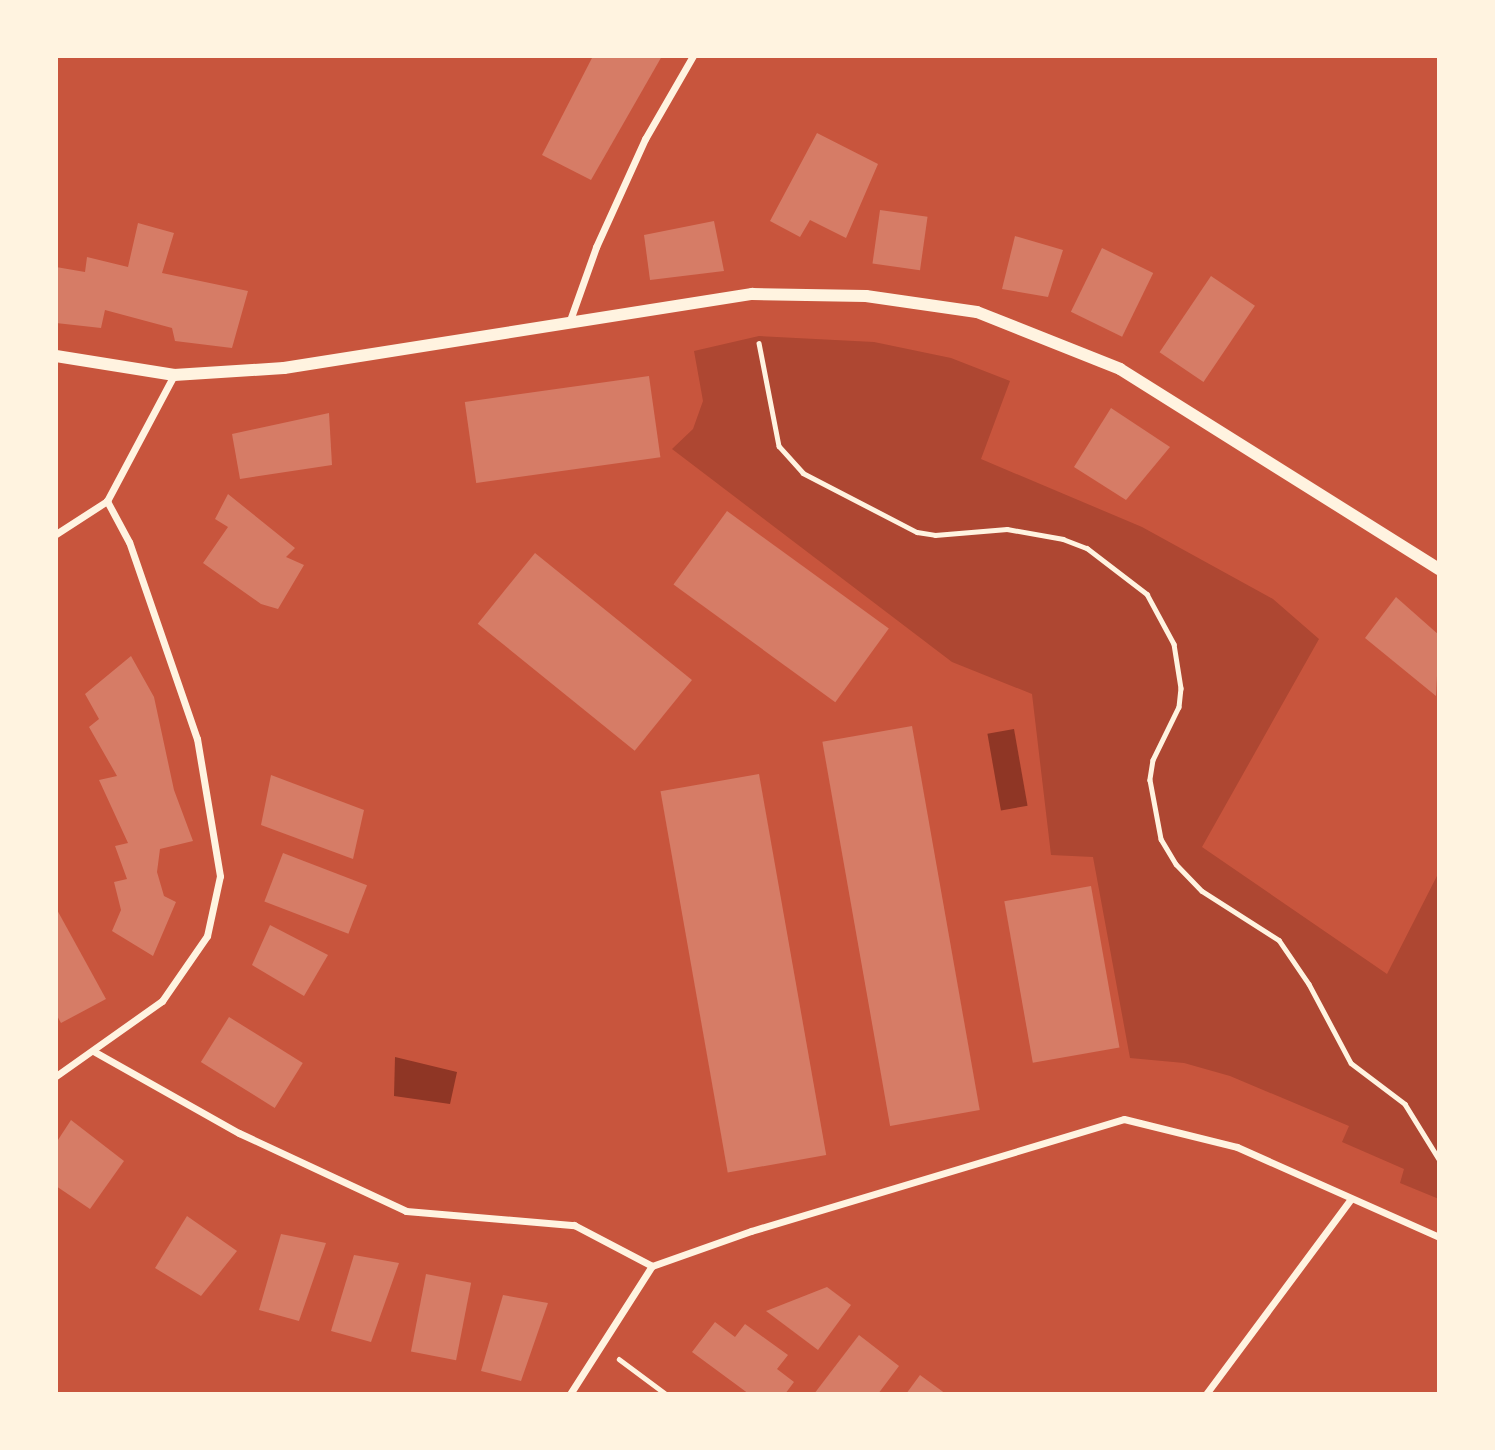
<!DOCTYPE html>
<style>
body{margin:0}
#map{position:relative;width:1495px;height:1450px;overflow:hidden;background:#c8553d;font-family:Ubuntu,sans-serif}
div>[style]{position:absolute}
.green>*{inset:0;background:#ae4732}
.water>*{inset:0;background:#8f3625;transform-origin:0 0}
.building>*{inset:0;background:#d67c66;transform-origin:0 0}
.path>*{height:4.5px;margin:-2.25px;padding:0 2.25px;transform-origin:2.25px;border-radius:2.25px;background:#fff3e0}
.minor>*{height:7px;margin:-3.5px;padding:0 3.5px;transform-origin:3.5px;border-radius:3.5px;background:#fff3e0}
.tertiary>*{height:12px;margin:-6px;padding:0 6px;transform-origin:6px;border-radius:6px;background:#fff3e0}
span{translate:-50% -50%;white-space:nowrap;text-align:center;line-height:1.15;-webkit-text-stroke:5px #fff3e0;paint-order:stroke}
.frame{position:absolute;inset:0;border:58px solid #fff3e0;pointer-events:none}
</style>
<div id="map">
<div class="green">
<i style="clip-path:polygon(759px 336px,874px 342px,951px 358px,1010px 381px,981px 459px,1142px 527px,1273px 599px,1319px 639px,1202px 847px,1387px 974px,1439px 872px,1439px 1199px,1400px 1183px,1404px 1169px,1342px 1142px,1349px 1126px,1230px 1076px,1184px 1063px,1130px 1058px,1093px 857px,1051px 855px,1032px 694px,952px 662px,672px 449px,693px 429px,703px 401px,694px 351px)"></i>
</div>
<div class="water">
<i style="left:1014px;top:729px;width:78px;height:27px;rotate:80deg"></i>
<i style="clip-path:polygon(395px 1057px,457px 1072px,450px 1104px,394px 1096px)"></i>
</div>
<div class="building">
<i style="clip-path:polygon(593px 56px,662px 56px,591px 180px,542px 155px)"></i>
<i style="clip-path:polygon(817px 133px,878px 164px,846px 238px,810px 220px,800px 237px,770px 221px)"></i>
<i style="left:880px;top:210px;width:48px;height:54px;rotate:8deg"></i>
<i style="clip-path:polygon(714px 221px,724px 271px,650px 280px,644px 235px)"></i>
<i style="clip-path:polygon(138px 223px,174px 233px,162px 273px,248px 291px,232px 348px,175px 341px,172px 328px,105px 310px,101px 328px,56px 323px,56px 267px,85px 272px,87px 257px,128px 267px)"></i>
<i style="clip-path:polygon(1015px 236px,1063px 250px,1048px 297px,1002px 289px)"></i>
<i style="left:1102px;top:248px;width:57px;height:71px;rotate:26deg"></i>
<i style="left:1211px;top:276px;width:53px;height:92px;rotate:34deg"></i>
<i style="left:649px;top:376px;width:82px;height:186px;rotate:82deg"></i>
<i style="clip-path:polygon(1111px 408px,1170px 447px,1126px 500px,1074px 467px)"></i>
<i style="clip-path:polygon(329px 413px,332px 465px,240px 479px,232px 434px)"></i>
<i style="clip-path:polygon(228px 494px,295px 548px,286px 557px,304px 565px,278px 609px,261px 604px,203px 563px,228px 527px,215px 519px)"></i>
<i style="left:727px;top:511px;width:200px;height:91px;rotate:36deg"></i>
<i style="left:535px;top:553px;width:202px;height:91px;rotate:39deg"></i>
<i style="clip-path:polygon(1396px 597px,1439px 635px,1436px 696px,1365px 638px)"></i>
<i style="clip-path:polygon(131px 656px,154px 697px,174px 790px,193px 841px,160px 849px,157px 872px,164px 896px,176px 902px,153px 956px,112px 931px,121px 910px,114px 882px,127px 879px,115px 846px,128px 843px,99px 780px,117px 776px,89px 727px,99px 719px,85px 694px)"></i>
<i style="left:912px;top:726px;width:390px;height:91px;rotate:80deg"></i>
<i style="left:759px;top:774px;width:387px;height:100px;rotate:80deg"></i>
<i style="clip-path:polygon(271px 775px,364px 810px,353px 859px,261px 825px)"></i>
<i style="left:283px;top:853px;width:90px;height:52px;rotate:21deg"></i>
<i style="left:1091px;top:886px;width:164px;height:88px;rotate:80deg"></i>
<i style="clip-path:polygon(56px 908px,106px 999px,61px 1023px,56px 1014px)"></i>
<i style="clip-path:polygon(270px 925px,328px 955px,304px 996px,252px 965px)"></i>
<i style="left:229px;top:1017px;width:87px;height:53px;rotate:32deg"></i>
<i style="clip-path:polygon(71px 1120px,124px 1161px,90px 1209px,56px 1186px,56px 1143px)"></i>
<i style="clip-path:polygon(187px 1216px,237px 1251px,201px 1296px,155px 1268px)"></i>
<i style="clip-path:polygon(281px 1234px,326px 1243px,299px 1321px,259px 1310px)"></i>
<i style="clip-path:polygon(354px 1255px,399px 1263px,371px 1342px,331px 1331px)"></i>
<i style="left:426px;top:1274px;width:46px;height:79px;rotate:11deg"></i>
<i style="clip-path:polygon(827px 1287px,851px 1305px,818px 1350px,766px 1311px)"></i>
<i style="clip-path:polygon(503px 1295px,548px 1303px,521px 1381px,481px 1371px)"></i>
<i style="clip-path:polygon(715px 1322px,735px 1337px,745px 1324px,788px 1355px,777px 1369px,794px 1382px,785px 1394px,749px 1394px,692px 1352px)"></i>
<i style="clip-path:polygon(859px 1335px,899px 1366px,878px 1394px,814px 1394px)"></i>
<i style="clip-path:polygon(920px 1375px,946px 1394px,906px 1394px)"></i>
</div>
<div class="path">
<i style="left:759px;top:343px;width:105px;rotate:79deg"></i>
<i style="left:779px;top:446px;width:36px;rotate:48deg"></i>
<i style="left:803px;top:473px;width:128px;rotate:27.4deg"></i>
<i style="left:917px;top:532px;width:18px;rotate:9deg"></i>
<i style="left:935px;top:535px;width:72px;rotate:-4.8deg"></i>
<i style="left:1007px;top:529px;width:57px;rotate:10.1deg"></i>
<i style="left:1063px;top:539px;width:26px;rotate:21deg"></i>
<i style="left:1087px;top:548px;width:76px;rotate:37.5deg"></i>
<i style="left:1147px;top:594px;width:57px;rotate:61.6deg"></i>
<i style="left:1174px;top:644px;width:45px;rotate:81deg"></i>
<i style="left:1181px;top:688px;width:19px;rotate:96deg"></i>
<i style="left:1179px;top:707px;width:59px;rotate:116.1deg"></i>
<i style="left:1153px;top:760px;width:20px;rotate:99deg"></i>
<i style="left:1150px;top:780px;width:60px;rotate:79.4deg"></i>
<i style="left:1161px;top:839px;width:29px;rotate:59deg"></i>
<i style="left:1176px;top:864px;width:37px;rotate:46deg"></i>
<i style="left:1202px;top:891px;width:91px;rotate:32.5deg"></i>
<i style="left:1279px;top:940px;width:53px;rotate:55.7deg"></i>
<i style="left:1309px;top:984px;width:89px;rotate:62deg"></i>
<i style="left:1351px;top:1063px;width:68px;rotate:37.2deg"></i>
<i style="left:1405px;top:1104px;width:65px;rotate:58.3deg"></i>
<i style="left:619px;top:1359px;width:59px;rotate:36.7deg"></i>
</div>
<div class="minor">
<i style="left:569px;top:323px;width:81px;rotate:-70.4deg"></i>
<i style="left:596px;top:247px;width:119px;rotate:-65.6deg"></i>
<i style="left:645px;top:139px;width:96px;rotate:-60deg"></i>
<i style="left:56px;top:534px;width:61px;rotate:-32.9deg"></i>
<i style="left:95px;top:1052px;width:165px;rotate:29.4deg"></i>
<i style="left:239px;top:1133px;width:184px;rotate:25deg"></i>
<i style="left:406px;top:1211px;width:169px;rotate:4.8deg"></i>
<i style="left:574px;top:1225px;width:88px;rotate:27.7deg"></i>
<i style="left:56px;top:1076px;width:130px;rotate:-35.3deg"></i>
<i style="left:162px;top:1001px;width:79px;rotate:-55.3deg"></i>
<i style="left:207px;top:936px;width:61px;rotate:-77.8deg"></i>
<i style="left:220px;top:876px;width:139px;rotate:-99.5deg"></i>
<i style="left:197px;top:739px;width:208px;rotate:-109deg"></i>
<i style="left:129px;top:542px;width:47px;rotate:-118.2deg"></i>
<i style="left:107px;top:501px;width:143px;rotate:-62deg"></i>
<i style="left:570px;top:1394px;width:152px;rotate:-57.4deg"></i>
<i style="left:652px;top:1266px;width:105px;rotate:-19.5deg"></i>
<i style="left:751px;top:1231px;width:389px;rotate:-16.7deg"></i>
<i style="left:1124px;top:1119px;width:116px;rotate:13.9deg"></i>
<i style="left:1237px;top:1147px;width:221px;rotate:24deg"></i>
<i style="left:1206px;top:1394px;width:243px;rotate:-53.4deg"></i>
</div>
<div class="tertiary">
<i style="left:56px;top:356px;width:120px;rotate:9.1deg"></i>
<i style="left:174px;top:375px;width:110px;rotate:-3.6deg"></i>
<i style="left:284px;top:368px;width:474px;rotate:-9deg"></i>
<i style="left:752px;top:294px;width:114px;rotate:1deg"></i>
<i style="left:866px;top:296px;width:112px;rotate:8.2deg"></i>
<i style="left:977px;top:312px;width:154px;rotate:21.7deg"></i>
<i style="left:1120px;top:369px;width:377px;rotate:32.1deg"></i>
</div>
<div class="frame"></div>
</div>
